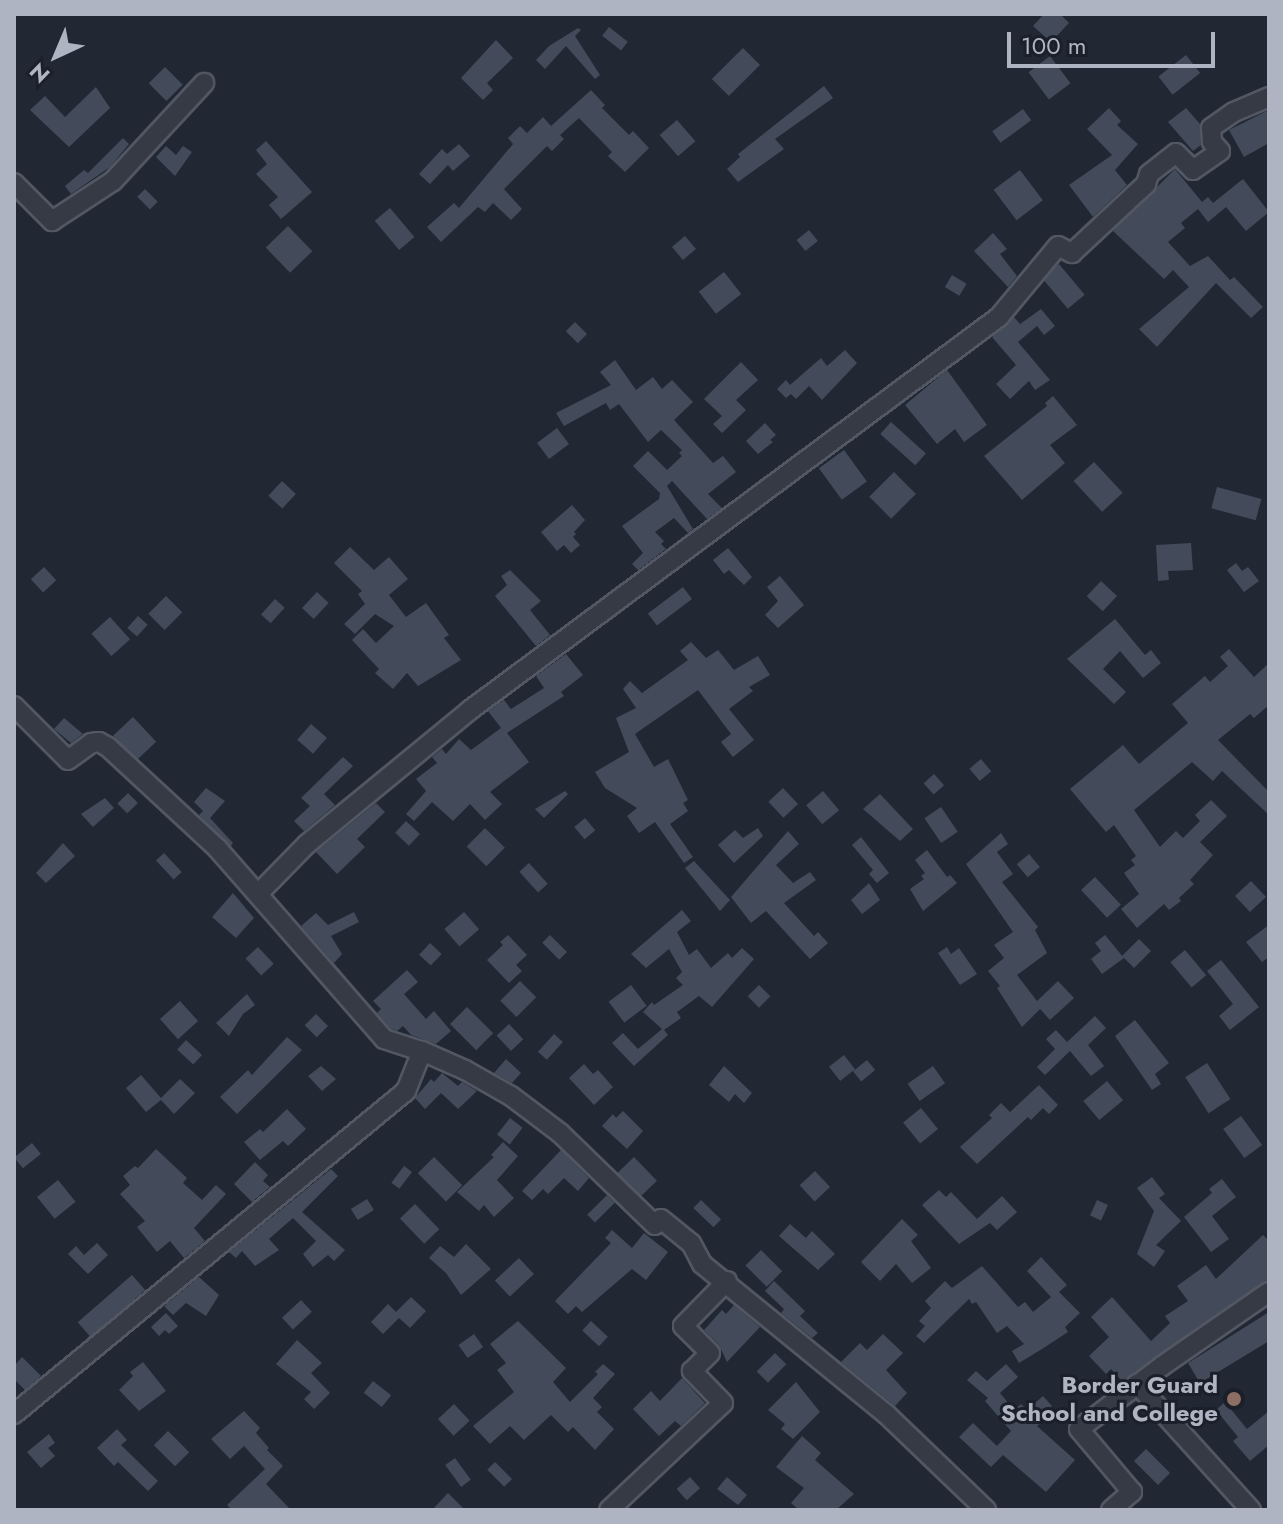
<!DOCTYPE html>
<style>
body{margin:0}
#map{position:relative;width:1283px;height:1524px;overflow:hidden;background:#212834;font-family:Jost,sans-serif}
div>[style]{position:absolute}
.building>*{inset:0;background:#434a59;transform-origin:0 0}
.roads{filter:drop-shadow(2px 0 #525763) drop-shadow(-2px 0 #525763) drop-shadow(0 2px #525763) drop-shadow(0 -2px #525763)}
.minor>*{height:18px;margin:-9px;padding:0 9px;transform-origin:9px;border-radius:9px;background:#353a45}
.dots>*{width:22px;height:22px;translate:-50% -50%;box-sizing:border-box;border:4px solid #1a1f2a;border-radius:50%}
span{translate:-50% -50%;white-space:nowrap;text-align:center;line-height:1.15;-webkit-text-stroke:6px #1a1f2a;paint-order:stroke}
.poi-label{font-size:24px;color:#afb4c2;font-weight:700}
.right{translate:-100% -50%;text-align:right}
.frame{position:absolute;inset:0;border:16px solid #afb4c2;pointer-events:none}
.north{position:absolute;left:16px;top:16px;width:80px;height:80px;-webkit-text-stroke:6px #1a1f2a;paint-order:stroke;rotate:224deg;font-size:22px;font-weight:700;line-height:32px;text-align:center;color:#afb4c2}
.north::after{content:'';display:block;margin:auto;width:28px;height:36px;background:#afb4c2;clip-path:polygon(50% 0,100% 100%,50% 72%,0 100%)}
.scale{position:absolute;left:1007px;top:32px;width:208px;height:36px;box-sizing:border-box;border:4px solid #afb4c2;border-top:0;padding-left:10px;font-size:24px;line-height:28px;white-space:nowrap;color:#afb4c2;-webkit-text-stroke:6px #1a1f2a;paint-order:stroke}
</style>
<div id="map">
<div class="building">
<i style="clip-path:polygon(1044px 14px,1060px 14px,1069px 23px,1051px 42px,1033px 26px)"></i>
<i style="left:609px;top:27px;width:24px;height:11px;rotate:38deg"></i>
<i style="clip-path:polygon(578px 28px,581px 30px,575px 36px,600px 75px,595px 79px,566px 46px,545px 69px,536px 60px,549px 46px)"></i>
<i style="clip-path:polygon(496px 40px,513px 58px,487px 83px,493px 90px,483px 100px,461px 78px)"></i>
<i style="left:743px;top:48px;width:24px;height:44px;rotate:45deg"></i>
<i style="left:1186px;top:55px;width:23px;height:35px;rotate:52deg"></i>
<i style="left:1050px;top:56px;width:34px;height:27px;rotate:53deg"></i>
<i style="left:165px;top:67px;width:25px;height:23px;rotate:45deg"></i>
<i style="clip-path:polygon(824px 86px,833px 98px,775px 139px,784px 149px,738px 182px,727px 169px,740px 157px,738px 154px)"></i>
<i style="clip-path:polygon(96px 87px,110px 108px,69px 147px,30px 110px,45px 96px,65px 117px)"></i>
<i style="clip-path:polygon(591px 90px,605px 105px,602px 108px,629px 135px,633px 131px,649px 148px,625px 172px,608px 156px,612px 152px,579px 118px,560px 135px,564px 139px,552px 151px,547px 146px,504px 189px,522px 209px,511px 220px,493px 203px,485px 212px,478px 207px,441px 242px,427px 227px,454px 203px,459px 208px,513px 144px,508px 138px,520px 126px,527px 133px,543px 117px,551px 126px)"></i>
<i style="clip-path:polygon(1109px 108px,1121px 121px,1117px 125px,1138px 144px,1115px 170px,1127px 185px,1093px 217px,1069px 185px,1112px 155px,1087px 129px)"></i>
<i style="clip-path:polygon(1186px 108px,1200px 124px,1201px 145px,1193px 151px,1168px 122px)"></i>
<i style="left:1023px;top:109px;width:14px;height:38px;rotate:54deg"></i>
<i style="clip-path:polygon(1269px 110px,1269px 143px,1244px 157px,1229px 130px)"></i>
<i style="left:677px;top:120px;width:28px;height:23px;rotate:49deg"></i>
<i style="clip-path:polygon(123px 138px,129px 144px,110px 167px,71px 194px,65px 186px,84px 170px,88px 173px)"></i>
<i style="clip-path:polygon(266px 141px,312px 192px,281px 219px,269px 205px,278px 197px,256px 174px,267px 164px,256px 150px)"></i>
<i style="clip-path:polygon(459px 144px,470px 156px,453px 171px,448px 165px,430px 184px,419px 174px,442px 149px,447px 154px)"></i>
<i style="clip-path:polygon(166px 146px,176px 155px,183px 146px,192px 152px,175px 176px,156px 157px)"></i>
<i style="clip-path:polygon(1175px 169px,1202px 202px,1208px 197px,1213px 203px,1243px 179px,1269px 212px,1246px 231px,1226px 207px,1208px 222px,1198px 209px,1181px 223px,1185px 228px,1168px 242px,1190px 266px,1208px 256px,1230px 280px,1234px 277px,1263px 307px,1251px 318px,1216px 283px,1157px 347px,1139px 329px,1189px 287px,1173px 270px,1164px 279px,1113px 231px)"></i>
<i style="left:1020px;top:170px;width:38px;height:33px;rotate:53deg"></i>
<i style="left:145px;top:189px;width:18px;height:11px;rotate:45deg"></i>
<i style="left:390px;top:208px;width:38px;height:20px;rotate:50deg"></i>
<i style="left:288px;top:226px;width:35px;height:31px;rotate:46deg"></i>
<i style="left:809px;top:230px;width:14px;height:16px;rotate:51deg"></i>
<i style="clip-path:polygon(993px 233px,1007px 249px,1000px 254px,1017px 276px,1008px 287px,974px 251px)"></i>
<i style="left:685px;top:236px;width:17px;height:17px;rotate:50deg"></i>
<i style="left:1059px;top:264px;width:40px;height:22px;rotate:50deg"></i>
<i style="left:724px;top:272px;width:28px;height:32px;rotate:52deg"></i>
<i style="left:952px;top:275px;width:17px;height:14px;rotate:31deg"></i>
<i style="clip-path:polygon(1041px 309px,1055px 326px,1044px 335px,1037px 326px,1018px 342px,1050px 380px,1035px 390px,1029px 381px,1010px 399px,996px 384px,1016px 365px,992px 337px,1014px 317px,1020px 324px)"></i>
<i style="left:575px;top:322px;width:17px;height:13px;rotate:45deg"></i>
<i style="clip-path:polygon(845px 350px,857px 363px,822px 400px,809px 386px,796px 399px,791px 394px,786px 398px,777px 389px,786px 380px,790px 385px,821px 358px,827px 366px)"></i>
<i style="clip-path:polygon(615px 360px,636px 390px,653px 377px,662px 389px,672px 380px,693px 402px,674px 420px,713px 463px,723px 456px,736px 472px,708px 494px,722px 508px,707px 519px,672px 481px,667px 486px,693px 529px,688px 533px,674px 518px,655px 532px,664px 541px,661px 544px,666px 549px,638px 570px,632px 564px,643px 553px,622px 526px,659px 499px,660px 493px,633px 466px,648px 451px,667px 470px,682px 456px,679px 453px,682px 450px,661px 430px,648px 442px,619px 404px,610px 410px,606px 403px,564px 426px,556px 413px,611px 385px,600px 372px)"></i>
<i style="clip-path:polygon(741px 362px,758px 380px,736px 400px,746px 410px,722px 433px,713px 424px,722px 416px,704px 399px)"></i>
<i style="clip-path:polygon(947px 370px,987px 425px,964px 442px,955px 429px,937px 444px,905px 405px)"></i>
<i style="clip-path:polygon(1053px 396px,1077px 425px,1050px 445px,1065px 463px,1022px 500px,984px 456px,1047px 406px,1045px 403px)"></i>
<i style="left:891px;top:422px;width:47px;height:16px;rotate:42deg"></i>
<i style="clip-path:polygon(765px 423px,776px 435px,770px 440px,773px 442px,758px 454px,746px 441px)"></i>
<i style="left:557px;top:428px;width:20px;height:25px;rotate:53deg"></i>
<i style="left:844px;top:450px;width:39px;height:31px;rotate:54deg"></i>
<i style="left:1094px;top:462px;width:42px;height:28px;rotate:47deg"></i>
<i style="left:894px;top:472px;width:31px;height:35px;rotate:45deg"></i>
<i style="left:282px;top:481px;width:19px;height:20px;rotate:43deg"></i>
<i style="left:1217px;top:487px;width:46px;height:22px;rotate:15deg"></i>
<i style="clip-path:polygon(572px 505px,585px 520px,574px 532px,576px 534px,573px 537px,580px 545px,571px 553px,564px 545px,557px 551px,541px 532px)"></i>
<i style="clip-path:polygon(1191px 543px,1193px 570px,1168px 571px,1169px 580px,1158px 581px,1156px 545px)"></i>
<i style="clip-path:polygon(350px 547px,374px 570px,389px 557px,408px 579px,389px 595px,406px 617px,426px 603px,449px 635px,444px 638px,461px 660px,418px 686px,407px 673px,393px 689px,375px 673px,379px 669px,352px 640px,363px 629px,376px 643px,394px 626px,375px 614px,355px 634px,344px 624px,365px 604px,358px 594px,362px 591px,334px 563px)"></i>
<i style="clip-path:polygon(728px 548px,752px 577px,744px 585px,729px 570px,724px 574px,713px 560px)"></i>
<i style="clip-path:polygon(1236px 563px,1242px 571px,1248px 567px,1259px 581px,1244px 592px,1227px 570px)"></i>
<i style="left:44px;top:567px;width:18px;height:18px;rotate:47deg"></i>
<i style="clip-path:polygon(510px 570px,541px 601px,530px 610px,550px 635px,536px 646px,495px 596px,507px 585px,501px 576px)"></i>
<i style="clip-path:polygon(780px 576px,804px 605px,778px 628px,765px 615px,778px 601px,767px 587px)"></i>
<i style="left:1101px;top:581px;width:22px;height:21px;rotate:43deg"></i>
<i style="left:683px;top:587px;width:15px;height:44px;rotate:53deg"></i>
<i style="left:317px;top:592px;width:16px;height:22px;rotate:43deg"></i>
<i style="left:166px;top:596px;width:23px;height:25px;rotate:45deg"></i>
<i style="left:275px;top:599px;width:13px;height:21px;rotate:42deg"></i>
<i style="left:138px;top:616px;width:13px;height:16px;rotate:42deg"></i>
<i style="left:110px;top:617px;width:30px;height:25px;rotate:48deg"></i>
<i style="clip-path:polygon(1115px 619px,1145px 655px,1151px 650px,1161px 663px,1143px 678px,1120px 651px,1103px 669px,1126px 692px,1114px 704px,1067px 659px)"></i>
<i style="clip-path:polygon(691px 642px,706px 658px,718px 650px,734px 670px,758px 656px,770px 675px,749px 687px,753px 691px,729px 709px,754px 740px,733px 757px,721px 742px,731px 734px,698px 690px,635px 734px,654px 767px,668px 759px,688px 800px,683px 803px,688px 811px,670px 824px,693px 857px,684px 863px,655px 822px,639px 833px,627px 816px,637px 808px,605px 788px,595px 772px,629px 752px,616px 718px,636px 708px,623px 689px,630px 681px,642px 693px,688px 660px,680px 651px)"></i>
<i style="clip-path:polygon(1229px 649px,1254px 677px,1269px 663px,1269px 705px,1254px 718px,1250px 714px,1218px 740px,1269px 792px,1269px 815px,1222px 771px,1213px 781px,1192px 762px,1134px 810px,1160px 847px,1176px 831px,1183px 838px,1200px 821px,1195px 815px,1211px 800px,1227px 816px,1200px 842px,1213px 855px,1190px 880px,1194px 884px,1179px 898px,1181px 901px,1169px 910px,1164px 904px,1137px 928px,1121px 909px,1139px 894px,1124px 873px,1135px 865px,1131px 860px,1136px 856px,1114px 825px,1106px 832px,1070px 789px,1123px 745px,1139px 764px,1188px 723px,1172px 704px,1205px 676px,1210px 682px,1228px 666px,1220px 657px)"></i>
<i style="clip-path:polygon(566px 654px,583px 675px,561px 692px,564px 696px,507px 733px,529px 762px,490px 792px,502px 804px,485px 820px,470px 804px,453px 821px,432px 802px,414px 821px,406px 814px,426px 791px,416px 779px,437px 763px,432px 757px,442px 749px,446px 754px,459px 739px,471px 750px,501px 728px,488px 711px,504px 700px,511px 709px,544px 688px,536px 676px)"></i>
<i style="left:133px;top:717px;width:34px;height:27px;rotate:47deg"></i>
<i style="clip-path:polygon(64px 718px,83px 734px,71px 743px,54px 729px)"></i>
<i style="left:311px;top:724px;width:21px;height:21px;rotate:41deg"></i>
<i style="clip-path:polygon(343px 757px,353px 766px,324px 794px,335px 805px,304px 831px,294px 821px,310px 806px,301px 798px)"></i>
<i style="left:981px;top:759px;width:16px;height:15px;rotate:50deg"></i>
<i style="left:934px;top:774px;width:15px;height:14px;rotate:48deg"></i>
<i style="clip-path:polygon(206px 788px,225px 801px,210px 818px,233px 843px,231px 846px,199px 815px,203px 811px,194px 802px)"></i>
<i style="left:783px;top:788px;width:22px;height:20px;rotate:47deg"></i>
<i style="clip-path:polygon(565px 791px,568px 794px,544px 818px,535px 809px)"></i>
<i style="left:823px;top:791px;width:25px;height:22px;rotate:50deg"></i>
<i style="left:128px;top:793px;width:14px;height:15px;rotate:45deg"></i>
<i style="clip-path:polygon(880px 794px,913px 829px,900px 841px,863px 809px)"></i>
<i style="clip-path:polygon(105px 798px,114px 808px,93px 827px,81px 814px)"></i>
<i style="clip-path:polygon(376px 803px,385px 812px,357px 839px,365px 847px,337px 874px,316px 852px)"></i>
<i style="left:941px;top:807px;width:30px;height:20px;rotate:56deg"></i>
<i style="left:585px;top:818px;width:16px;height:14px;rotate:50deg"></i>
<i style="left:406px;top:821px;width:19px;height:16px;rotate:43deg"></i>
<i style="left:485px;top:828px;width:28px;height:26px;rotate:45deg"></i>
<i style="clip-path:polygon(758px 828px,763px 836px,734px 863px,718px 845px,735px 830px,743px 838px)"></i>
<i style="clip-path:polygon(788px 831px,799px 844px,776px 865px,793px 883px,810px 872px,816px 880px,784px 903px,814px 936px,818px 932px,828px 943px,810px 959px,766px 911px,751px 923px,731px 897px)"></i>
<i style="clip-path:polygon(1001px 833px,1008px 844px,997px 852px,1013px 874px,1002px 882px,1038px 927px,1035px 930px,1047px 953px,1017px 975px,1037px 1001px,1058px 981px,1074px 998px,1050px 1020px,1040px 1009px,1022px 1027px,997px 988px,1000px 986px,988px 971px,1004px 958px,994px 945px,1013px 932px,966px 864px)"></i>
<i style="clip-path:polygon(861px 837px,889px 873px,877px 883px,869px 874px,873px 870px,852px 845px)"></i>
<i style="clip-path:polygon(63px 843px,75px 856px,46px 883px,36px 873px)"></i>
<i style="clip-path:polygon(927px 850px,947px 877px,950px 875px,957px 883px,923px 911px,910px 889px,924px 879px,921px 876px,925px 873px,915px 860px)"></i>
<i style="left:164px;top:853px;width:26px;height:11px;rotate:47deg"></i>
<i style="left:1029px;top:854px;width:17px;height:16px;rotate:50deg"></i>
<i style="clip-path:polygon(694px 861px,730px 900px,720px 911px,685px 868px)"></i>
<i style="left:529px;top:863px;width:28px;height:13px;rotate:48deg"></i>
<i style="left:1095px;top:877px;width:38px;height:19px;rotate:47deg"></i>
<i style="left:1251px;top:881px;width:22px;height:22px;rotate:47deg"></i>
<i style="clip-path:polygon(869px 883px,880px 900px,862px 914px,851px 900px)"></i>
<i style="clip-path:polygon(233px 893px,254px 918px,236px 938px,212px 917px)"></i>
<i style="clip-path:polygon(682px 910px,691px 921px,677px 932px,689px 955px,697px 949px,711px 968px,728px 953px,732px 958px,742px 948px,754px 959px,712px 1007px,699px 996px,677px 1012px,681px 1018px,664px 1030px,668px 1035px,634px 1066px,612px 1043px,623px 1033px,638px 1049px,662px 1029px,643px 1012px,652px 1002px,654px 1005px,683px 985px,676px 978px,682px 972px,669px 949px,646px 968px,631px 954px)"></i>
<i style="clip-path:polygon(354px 912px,359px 922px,331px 936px,342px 954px,334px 963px,363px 997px,301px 926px,316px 913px,328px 925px)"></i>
<i style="left:464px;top:912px;width:23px;height:26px;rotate:49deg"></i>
<i style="clip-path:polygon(1269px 925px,1269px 957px,1262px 962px,1246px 942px)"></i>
<i style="clip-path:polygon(508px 935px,527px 955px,516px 965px,522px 971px,509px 983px,487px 960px,503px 945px,500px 942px)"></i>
<i style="left:550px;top:935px;width:24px;height:11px;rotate:45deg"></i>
<i style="clip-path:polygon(1105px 935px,1124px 958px,1102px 974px,1091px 959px,1101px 951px,1095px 943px)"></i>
<i style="left:1139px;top:939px;width:17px;height:24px;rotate:45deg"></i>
<i style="left:430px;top:943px;width:16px;height:16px;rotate:43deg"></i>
<i style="left:258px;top:947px;width:23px;height:17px;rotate:47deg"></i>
<i style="clip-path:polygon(947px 947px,951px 954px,959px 948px,977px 974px,960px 985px,938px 953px)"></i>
<i style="left:1185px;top:950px;width:33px;height:19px;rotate:50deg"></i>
<i style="clip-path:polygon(1221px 960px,1259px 1007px,1230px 1030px,1219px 1016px,1233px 1004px,1207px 971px)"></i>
<i style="clip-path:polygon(407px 970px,418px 982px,404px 994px,426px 1019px,434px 1011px,451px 1031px,436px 1044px,411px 1035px,403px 1026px,397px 1031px,391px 1029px,377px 1013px,381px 1009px,373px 1001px)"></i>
<i style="left:520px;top:981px;width:23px;height:28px;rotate:45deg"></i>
<i style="left:631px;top:985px;width:26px;height:28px;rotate:53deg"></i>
<i style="left:759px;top:985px;width:16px;height:16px;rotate:45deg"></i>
<i style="clip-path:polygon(247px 994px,255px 1005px,243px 1014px,229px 1036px,216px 1023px)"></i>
<i style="left:180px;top:1001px;width:27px;height:27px;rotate:48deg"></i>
<i style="left:467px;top:1007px;width:37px;height:24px;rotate:45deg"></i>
<i style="left:316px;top:1014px;width:17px;height:16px;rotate:45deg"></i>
<i style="clip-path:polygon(1095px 1016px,1106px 1028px,1088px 1045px,1104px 1066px,1091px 1076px,1070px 1051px,1045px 1075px,1037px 1067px,1055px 1049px,1046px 1039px,1056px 1030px,1067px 1042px)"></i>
<i style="clip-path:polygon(1135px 1020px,1169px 1063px,1155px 1074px,1161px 1084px,1152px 1090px,1115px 1036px)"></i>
<i style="left:509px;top:1024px;width:21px;height:17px;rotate:47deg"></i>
<i style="left:554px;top:1034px;width:12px;height:24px;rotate:42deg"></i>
<i style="clip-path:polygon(287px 1037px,302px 1050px,237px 1114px,220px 1097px,248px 1070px,252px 1075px)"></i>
<i style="left:186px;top:1040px;width:22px;height:13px;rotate:43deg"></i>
<i style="left:844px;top:1055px;width:18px;height:19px;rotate:52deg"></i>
<i style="clip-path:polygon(506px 1059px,521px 1073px,512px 1083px,494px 1073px)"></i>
<i style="left:867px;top:1060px;width:13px;height:18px;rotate:51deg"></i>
<i style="left:1207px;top:1063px;width:43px;height:26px;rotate:57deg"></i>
<i style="clip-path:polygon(584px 1064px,593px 1074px,598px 1070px,613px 1087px,594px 1105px,569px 1078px)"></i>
<i style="clip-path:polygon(321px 1066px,336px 1079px,322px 1091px,308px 1076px)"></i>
<i style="clip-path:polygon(724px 1066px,752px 1093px,744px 1103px,735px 1094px,729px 1102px,709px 1085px)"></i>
<i style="left:933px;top:1066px;width:21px;height:31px;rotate:55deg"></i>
<i style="clip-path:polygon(442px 1073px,458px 1086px,462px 1082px,477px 1091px,458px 1109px,441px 1093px,425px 1109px,415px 1098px,431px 1079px,434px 1082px)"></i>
<i style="clip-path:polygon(141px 1075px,161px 1098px,180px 1079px,195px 1093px,174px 1114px,161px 1100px,146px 1112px,126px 1088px)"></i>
<i style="left:1107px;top:1081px;width:25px;height:31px;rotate:50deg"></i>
<i style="clip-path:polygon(1039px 1085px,1058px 1105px,1049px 1114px,1043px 1108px,1031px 1120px,1028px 1117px,977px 1164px,960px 1147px,992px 1118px,989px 1115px,1001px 1103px,1010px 1112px)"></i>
<i style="left:921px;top:1108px;width:27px;height:23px;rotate:51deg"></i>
<i style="clip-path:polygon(287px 1109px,306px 1129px,288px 1146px,283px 1141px,260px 1160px,244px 1142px,260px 1129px,263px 1132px)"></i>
<i style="clip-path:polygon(623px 1111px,643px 1131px,627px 1149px,602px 1126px,613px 1114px,616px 1118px)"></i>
<i style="left:1241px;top:1116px;width:36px;height:22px;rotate:54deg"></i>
<i style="left:510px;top:1118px;width:16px;height:21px;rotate:38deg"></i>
<i style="clip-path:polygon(503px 1142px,518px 1156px,497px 1180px,514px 1198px,494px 1217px,484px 1205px,479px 1211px,457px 1192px,494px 1157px,491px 1155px)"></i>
<i style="left:32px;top:1143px;width:14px;height:23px;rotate:51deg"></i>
<i style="clip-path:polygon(156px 1149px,187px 1178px,183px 1183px,202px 1200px,216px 1185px,226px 1194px,194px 1228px,205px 1241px,184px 1258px,170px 1241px,157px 1252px,137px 1227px,145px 1221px,120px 1194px,130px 1185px,123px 1176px,135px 1166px,138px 1168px)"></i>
<i style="clip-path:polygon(561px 1150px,589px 1178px,578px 1191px,564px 1178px,548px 1194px,543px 1189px,532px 1200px,522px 1191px)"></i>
<i style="left:434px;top:1157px;width:40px;height:23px;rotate:45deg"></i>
<i style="left:634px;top:1157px;width:33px;height:23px;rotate:46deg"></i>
<i style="clip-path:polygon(255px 1162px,268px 1175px,263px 1181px,270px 1187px,252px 1202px,234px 1184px)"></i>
<i style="left:404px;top:1166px;width:10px;height:21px;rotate:37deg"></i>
<i style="clip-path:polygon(331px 1169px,338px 1176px,302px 1212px,345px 1250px,334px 1261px,328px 1255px,313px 1267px,303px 1254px,316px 1241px,293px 1218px,269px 1239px,279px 1250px,255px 1266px,242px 1251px,236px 1258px,229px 1252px)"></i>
<i style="left:815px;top:1171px;width:22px;height:21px;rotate:47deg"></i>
<i style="clip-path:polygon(1152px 1177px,1165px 1194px,1159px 1198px,1181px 1221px,1156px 1245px,1165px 1251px,1154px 1267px,1137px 1254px,1154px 1211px,1137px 1188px)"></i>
<i style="clip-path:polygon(1222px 1179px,1236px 1197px,1212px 1216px,1229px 1239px,1211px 1252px,1184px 1217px,1212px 1193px,1209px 1189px)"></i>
<i style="left:58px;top:1180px;width:28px;height:27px;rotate:51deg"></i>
<i style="clip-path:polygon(939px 1190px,946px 1197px,951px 1192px,977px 1219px,1002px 1196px,1017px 1212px,997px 1230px,990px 1223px,959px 1244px,922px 1205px)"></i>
<i style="left:607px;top:1195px;width:11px;height:28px;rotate:45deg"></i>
<i style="left:367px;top:1199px;width:13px;height:19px;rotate:58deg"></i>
<i style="left:701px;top:1200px;width:28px;height:11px;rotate:44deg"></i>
<i style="left:1097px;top:1200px;width:12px;height:17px;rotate:24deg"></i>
<i style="left:415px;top:1204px;width:35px;height:21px;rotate:46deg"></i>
<i style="clip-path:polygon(902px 1219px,918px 1235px,911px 1241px,931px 1268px,912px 1283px,896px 1264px,880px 1281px,861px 1262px)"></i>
<i style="clip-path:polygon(790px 1224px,806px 1238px,812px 1231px,835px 1254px,818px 1270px,779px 1236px)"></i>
<i style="clip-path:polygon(612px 1230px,632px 1248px,644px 1233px,668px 1252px,646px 1280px,632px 1269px,582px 1312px,576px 1306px,568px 1314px,555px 1301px,611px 1243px,605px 1238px)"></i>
<i style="clip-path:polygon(1263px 1235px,1269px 1241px,1269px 1280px,1122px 1381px,1111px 1369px,1106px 1374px,1089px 1356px,1109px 1337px,1091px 1317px,1112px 1297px,1151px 1341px,1170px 1323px,1165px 1316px,1188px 1301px,1177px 1286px,1206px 1265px,1216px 1279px)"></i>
<i style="clip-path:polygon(97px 1243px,108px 1255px,88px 1274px,68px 1254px,76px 1246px,84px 1255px)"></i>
<i style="clip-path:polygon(466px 1244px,491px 1269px,461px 1295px,446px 1273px,429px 1258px,440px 1246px,454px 1257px)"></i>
<i style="left:761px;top:1250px;width:30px;height:22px;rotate:45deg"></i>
<i style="clip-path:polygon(1041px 1257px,1067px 1285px,1059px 1292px,1080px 1313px,1065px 1327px,1068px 1332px,1042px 1349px,1019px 1363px,1012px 1351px,1024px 1344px,1007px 1326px,997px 1333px,976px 1302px,972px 1304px,969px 1299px,924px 1343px,916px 1336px,925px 1326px,919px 1321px,931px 1308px,925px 1301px,945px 1281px,952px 1288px,982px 1266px,1018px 1307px,1025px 1302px,1033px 1312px,1051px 1297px,1027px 1271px)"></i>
<i style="left:519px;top:1258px;width:22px;height:33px;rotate:47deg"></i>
<i style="left:132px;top:1275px;width:20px;height:72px;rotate:49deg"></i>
<i style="clip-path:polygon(199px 1277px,219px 1295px,206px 1316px,186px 1303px,173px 1315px,164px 1306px)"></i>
<i style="clip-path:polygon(774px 1281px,805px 1311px,800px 1316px,818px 1333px,812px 1338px,781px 1313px,784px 1309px,765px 1291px)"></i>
<i style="clip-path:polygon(411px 1297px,426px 1311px,410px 1328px,399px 1318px,383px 1334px,371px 1322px,388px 1304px,396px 1312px)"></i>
<i style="left:301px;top:1300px;width:16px;height:26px;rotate:47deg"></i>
<i style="clip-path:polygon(734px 1305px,760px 1327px,727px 1362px,719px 1345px,704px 1330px,722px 1310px,726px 1314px)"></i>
<i style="clip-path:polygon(1269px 1312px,1269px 1341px,1200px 1383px,1188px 1363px)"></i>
<i style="clip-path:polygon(166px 1313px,178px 1326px,169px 1334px,165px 1330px,159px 1336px,151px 1327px)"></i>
<i style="clip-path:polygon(518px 1321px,566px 1368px,553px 1382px,570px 1402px,598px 1374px,595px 1372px,603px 1364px,615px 1374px,593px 1398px,602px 1407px,597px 1412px,614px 1429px,595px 1450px,573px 1427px,568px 1432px,551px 1415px,524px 1440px,510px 1426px,490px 1444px,473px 1426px,514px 1392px,497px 1370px,506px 1363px,490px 1344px)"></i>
<i style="left:591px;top:1321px;width:23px;height:13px;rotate:43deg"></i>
<i style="left:474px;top:1334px;width:16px;height:19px;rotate:55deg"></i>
<i style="clip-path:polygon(883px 1334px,903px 1353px,886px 1370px,907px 1393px,895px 1406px,841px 1362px,860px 1343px,867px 1350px)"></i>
<i style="clip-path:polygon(297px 1340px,322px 1363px,311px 1373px,330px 1393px,314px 1409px,304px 1399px,311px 1392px,276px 1364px)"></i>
<i style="left:775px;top:1353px;width:16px;height:26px;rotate:45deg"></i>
<i style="clip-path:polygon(22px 1357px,41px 1376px,25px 1390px,14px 1379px,14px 1366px)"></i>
<i style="clip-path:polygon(143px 1362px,166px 1391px,139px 1411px,119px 1390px,133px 1376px,130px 1372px)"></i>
<i style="clip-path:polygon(1006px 1364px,1018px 1377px,1000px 1393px,1014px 1410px,1021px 1404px,1027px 1410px,1043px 1396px,1052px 1406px,1043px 1414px,1047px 1418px,1037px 1426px,1075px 1460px,1046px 1492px,1003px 1455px,991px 1467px,959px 1437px,973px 1423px,997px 1446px,1011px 1431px,985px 1401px,988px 1398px,967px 1380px,976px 1371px,987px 1381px)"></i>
<i style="clip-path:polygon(682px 1378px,705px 1403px,681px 1426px,675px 1421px,659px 1436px,633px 1409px,651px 1391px,660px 1401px)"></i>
<i style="left:373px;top:1381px;width:23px;height:15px;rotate:38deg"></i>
<i style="clip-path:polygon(796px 1382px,820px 1412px,793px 1439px,781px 1429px,785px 1424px,768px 1410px)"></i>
<i style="clip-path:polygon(1225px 1402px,1247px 1429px,1269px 1411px,1269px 1445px,1250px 1461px,1233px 1441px,1238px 1437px,1216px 1410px)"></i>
<i style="left:454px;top:1404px;width:23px;height:22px;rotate:47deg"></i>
<i style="clip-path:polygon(244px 1411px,260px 1428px,256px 1433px,269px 1448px,267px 1450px,283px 1466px,266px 1484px,291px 1510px,232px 1510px,227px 1505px,265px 1469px,244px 1446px,230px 1459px,211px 1439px)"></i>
<i style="clip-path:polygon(117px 1429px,127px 1440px,121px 1445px,158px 1481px,148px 1491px,118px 1462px,114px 1466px,97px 1448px)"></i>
<i style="left:168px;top:1431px;width:30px;height:20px;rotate:45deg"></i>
<i style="clip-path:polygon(49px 1434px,55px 1443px,48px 1448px,55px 1456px,41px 1468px,27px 1452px)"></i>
<i style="clip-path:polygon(802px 1436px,821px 1453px,815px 1460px,854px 1494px,836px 1510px,799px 1510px,791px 1503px,804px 1488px,776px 1467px)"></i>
<i style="left:1146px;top:1449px;width:34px;height:17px;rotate:45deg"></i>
<i style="left:455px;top:1458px;width:27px;height:12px;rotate:54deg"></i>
<i style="left:495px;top:1462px;width:24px;height:11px;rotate:45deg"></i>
<i style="left:690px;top:1477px;width:15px;height:18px;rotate:48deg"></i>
<i style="clip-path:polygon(727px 1477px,747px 1495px,738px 1505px,717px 1489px)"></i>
<i style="clip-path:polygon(448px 1493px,465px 1510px,432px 1510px)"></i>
</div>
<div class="roads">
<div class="minor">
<i style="left:14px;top:183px;width:54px;rotate:45deg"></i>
<i style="left:52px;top:221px;width:73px;rotate:-33.3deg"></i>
<i style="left:113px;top:181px;width:134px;rotate:-47.1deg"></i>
<i style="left:14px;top:706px;width:76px;rotate:45deg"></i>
<i style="left:68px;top:760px;width:29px;rotate:-36deg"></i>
<i style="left:91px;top:743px;width:8px;rotate:-7deg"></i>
<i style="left:99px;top:742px;width:10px;rotate:29deg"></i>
<i style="left:108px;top:747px;width:149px;rotate:42.8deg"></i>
<i style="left:217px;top:848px;width:254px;rotate:48.8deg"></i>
<i style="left:384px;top:1039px;width:40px;rotate:18deg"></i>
<i style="left:422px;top:1051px;width:47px;rotate:23.8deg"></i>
<i style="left:465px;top:1070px;width:53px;rotate:29.5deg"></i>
<i style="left:511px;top:1096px;width:61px;rotate:37.1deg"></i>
<i style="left:560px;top:1133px;width:132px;rotate:44.1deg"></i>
<i style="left:655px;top:1225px;width:8px;rotate:-45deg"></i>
<i style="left:661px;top:1219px;width:38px;rotate:39deg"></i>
<i style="left:691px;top:1243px;width:24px;rotate:62deg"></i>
<i style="left:702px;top:1264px;width:237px;rotate:39.2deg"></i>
<i style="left:886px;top:1414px;width:139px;rotate:43.8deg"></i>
<i style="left:258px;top:894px;width:70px;rotate:-45.6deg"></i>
<i style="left:307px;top:844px;width:211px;rotate:-39.4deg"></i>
<i style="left:470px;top:710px;width:659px;rotate:-36.61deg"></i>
<i style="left:999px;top:317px;width:92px;rotate:-50.3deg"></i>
<i style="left:1058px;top:246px;width:16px;rotate:27deg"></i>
<i style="left:1072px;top:253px;width:101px;rotate:-43deg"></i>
<i style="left:1146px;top:184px;width:10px;rotate:-73deg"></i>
<i style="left:1149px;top:174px;width:34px;rotate:-38deg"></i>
<i style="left:1176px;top:153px;width:24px;rotate:45deg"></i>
<i style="left:1193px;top:170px;width:33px;rotate:-35deg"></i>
<i style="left:1220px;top:151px;width:12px;rotate:-132deg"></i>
<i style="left:1212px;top:142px;width:14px;rotate:-94deg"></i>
<i style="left:1211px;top:128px;width:28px;rotate:-35deg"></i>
<i style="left:1234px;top:112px;width:38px;rotate:-23deg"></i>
<i style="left:1137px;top:1384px;width:170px;rotate:47.9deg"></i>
<i style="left:14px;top:1414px;width:508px;rotate:-39.49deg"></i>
<i style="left:406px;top:1091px;width:43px;rotate:-68.2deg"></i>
<i style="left:609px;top:1510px;width:156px;rotate:-43.2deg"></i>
<i style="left:723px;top:1403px;width:45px;rotate:-134.1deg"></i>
<i style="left:692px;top:1371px;width:25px;rotate:-45deg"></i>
<i style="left:710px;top:1353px;width:38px;rotate:-135deg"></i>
<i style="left:683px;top:1326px;width:63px;rotate:-45.6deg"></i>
<i style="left:1111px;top:1510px;width:28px;rotate:-41deg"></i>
<i style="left:1132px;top:1492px;width:82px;rotate:-130.1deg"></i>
<i style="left:1079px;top:1429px;width:104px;rotate:-37.2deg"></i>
<i style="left:1162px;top:1366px;width:130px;rotate:-34.7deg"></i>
</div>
</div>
<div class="dots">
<i style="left:1234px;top:1399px;background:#8d6e63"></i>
</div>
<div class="poi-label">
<span class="right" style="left:1218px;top:1399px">Border Guard<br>School and College</span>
</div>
<div class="frame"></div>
<div class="north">N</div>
<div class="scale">100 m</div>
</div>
